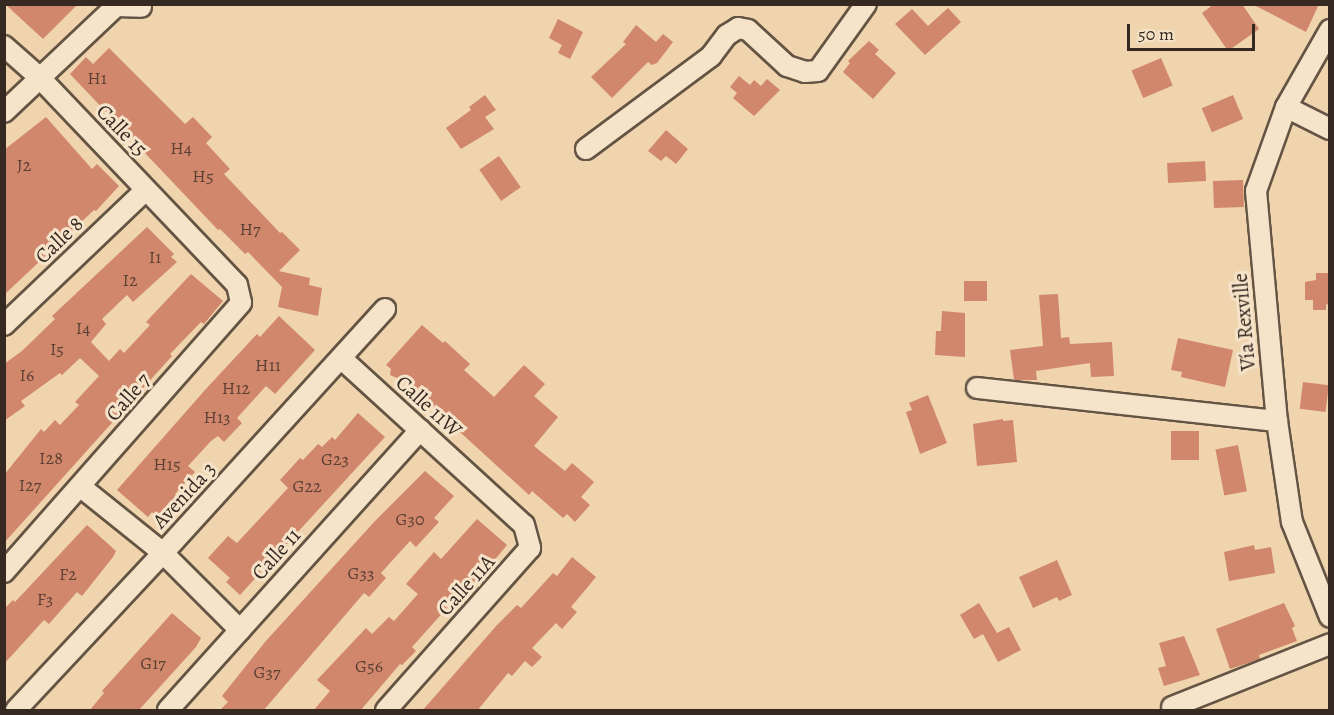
<!DOCTYPE html>
<meta charset="utf-8">
<style>
body{margin:0}
#map{position:relative;width:1334px;height:715px;overflow:hidden;background:#efd4ae;font-family:Alegreya,serif}
div>[style]{position:absolute}
.building>*{inset:0;background:#d1876b;transform-origin:0 0}
.roads{filter:drop-shadow(2px 0 #645444) drop-shadow(-2px 0 #645444) drop-shadow(0 2px #645444) drop-shadow(0 -2px #645444)}
.minor>*{height:20px;margin:-10px;padding:0 10px;transform-origin:10px;border-radius:10px;background:#f5e3ca}
span{translate:-50% -50%;white-space:nowrap;text-align:center;line-height:1.15;-webkit-text-stroke:6px #f5e3ca;paint-order:stroke}
.number-label{font-size:18px;color:#5c4034}
.number-label span{-webkit-text-stroke-width:0}
.street-label{font-size:21px;color:#352921}
.frame{position:absolute;inset:0;border:6px solid #352921;pointer-events:none}
.scale{position:absolute;left:1127px;top:24px;width:128px;height:27px;box-sizing:border-box;border:3px solid #352921;border-top:0;padding-left:8px;font-size:18px;line-height:21px;white-space:nowrap;color:#352921;-webkit-text-stroke:4px #f5e3ca;paint-order:stroke}
</style>
<div id="map">
<div class="building">
<i style="clip-path:polygon(5px 4px,78px 4px,43px 39px)"></i>
<i style="clip-path:polygon(1214px 4px,1242px 4px,1259px 29px,1228px 51px,1202px 13px)"></i>
<i style="clip-path:polygon(1252px 4px,1319px 4px,1306px 32px)"></i>
<i style="clip-path:polygon(948px 8px,961px 22px,925px 55px,895px 24px,912px 9px,928px 26px)"></i>
<i style="clip-path:polygon(558px 19px,583px 32px,570px 59px,558px 53px,562px 45px,549px 38px)"></i>
<i style="clip-path:polygon(636px 25px,656px 42px,663px 34px,673px 42px,657px 63px,652px 65px,648px 62px,612px 98px,591px 77px,626px 44px,623px 42px)"></i>
<i style="clip-path:polygon(869px 41px,879px 50px,875px 54px,896px 73px,873px 99px,843px 72px,850px 63px,848px 61px)"></i>
<i style="clip-path:polygon(109px 48px,185px 124px,193px 117px,212px 137px,206px 143px,230px 169px,224px 174px,280px 233px,282px 232px,300px 250px,279px 271px,310px 278px,309px 285px,322px 288px,318px 316px,278px 307px,282px 287px,248px 252px,245px 254px,220px 229px,218px 230px,70px 74px,86px 57px,93px 64px)"></i>
<i style="left:1161px;top:58px;width:30px;height:32px;rotate:67deg"></i>
<i style="clip-path:polygon(739px 76px,750px 85px,754px 80px,761px 86px,767px 79px,780px 90px,754px 116px,733px 98px,737px 93px,730px 87px)"></i>
<i style="clip-path:polygon(485px 95px,496px 110px,485px 117px,494px 129px,461px 149px,446px 128px,471px 110px,469px 107px)"></i>
<i style="left:1233px;top:95px;width:26px;height:34px;rotate:67deg"></i>
<i style="clip-path:polygon(46px 117px,92px 169px,97px 164px,119px 186px,96px 211px,94px 210px,4px 295px,4px 150px)"></i>
<i style="clip-path:polygon(666px 130px,688px 149px,676px 164px,666px 156px,661px 161px,648px 151px)"></i>
<i style="left:499px;top:156px;width:38px;height:24px;rotate:55deg"></i>
<i style="left:1205px;top:161px;width:20px;height:38px;rotate:87deg"></i>
<i style="left:1243px;top:180px;width:27px;height:30px;rotate:88deg"></i>
<i style="clip-path:polygon(147px 227px,174px 254px,171px 257px,177px 262px,133px 302px,127px 295px,102px 319px,106px 324px,91px 342px,109px 361px,120px 349px,124px 353px,150px 325px,146px 322px,191px 274px,223px 301px,204px 324px,201px 322px,170px 354px,172px 356px,4px 543px,4px 475px,41px 429px,44px 432px,55px 420px,60px 425px,79px 405px,75px 402px,99px 376px,80px 358px,62px 375px,60px 373px,21px 401px,25px 406px,4px 421px,4px 364px,22px 351px,55px 319px,52px 316px)"></i>
<i style="clip-path:polygon(1316px 273px,1329px 273px,1329px 305px,1326px 304px,1326px 310px,1313px 310px,1313px 300px,1305px 300px,1305px 282px,1316px 280px)"></i>
<i style="left:964px;top:281px;width:23px;height:20px"></i>
<i style="clip-path:polygon(1058px 294px,1061px 338px,1069px 337px,1070px 344px,1112px 342px,1114px 376px,1091px 377px,1090px 363px,1036px 371px,1037px 380px,1014px 380px,1010px 350px,1043px 346px,1039px 295px)"></i>
<i style="clip-path:polygon(942px 311px,965px 313px,965px 357px,935px 355px,936px 331px,941px 331px)"></i>
<i style="clip-path:polygon(279px 316px,315px 350px,275px 394px,266px 386px,237px 418px,242px 423px,224px 442px,218px 436px,211px 441px,188px 466px,195px 472px,175px 494px,181px 500px,162px 522px,152px 512px,148px 517px,117px 490px,205px 390px,257px 334px,260px 337px)"></i>
<i style="clip-path:polygon(422px 325px,443px 343px,445px 341px,470px 364px,464px 370px,494px 397px,524px 365px,545px 384px,534px 396px,558px 417px,534px 446px,565px 471px,572px 463px,594px 482px,581px 497px,590px 505px,575px 522px,567px 514px,563px 518px,532px 491px,529px 495px,404px 381px,390px 375px,391px 369px,386px 365px)"></i>
<i style="clip-path:polygon(1178px 338px,1233px 350px,1225px 387px,1181px 377px,1182px 372px,1171px 370px)"></i>
<i style="left:1303px;top:382px;width:26px;height:27px;rotate:7deg"></i>
<i style="clip-path:polygon(928px 395px,947px 443px,920px 454px,906px 412px,912px 410px,909px 403px)"></i>
<i style="clip-path:polygon(358px 413px,385px 437px,240px 595px,226px 582px,230px 578px,208px 558px,228px 536px,237px 543px,288px 488px,280px 480px,300px 458px,303px 460px,318px 444px,322px 447px,332px 437px,335px 440px)"></i>
<i style="clip-path:polygon(1003px 419px,1003px 421px,1013px 420px,1017px 462px,977px 466px,973px 424px)"></i>
<i style="left:1171px;top:431px;width:28px;height:29px"></i>
<i style="left:1238px;top:445px;width:47px;height:23px;rotate:79deg"></i>
<i style="clip-path:polygon(425px 471px,454px 496px,434px 518px,439px 522px,416px 547px,410px 541px,381px 573px,386px 578px,369px 597px,364px 593px,263px 711px,219px 711px,228px 702px,222px 696px,265px 642px,375px 521px)"></i>
<i style="clip-path:polygon(477px 519px,507px 545px,482px 575px,446px 609px,412px 647px,416px 651px,402px 665px,400px 664px,360px 711px,313px 711px,330px 691px,317px 680px,366px 628px,372px 634px,389px 617px,394px 621px,418px 594px,406px 584px,434px 552px,441px 559px)"></i>
<i style="clip-path:polygon(87px 525px,116px 551px,113px 557px,82px 596px,77px 592px,49px 624px,44px 620px,4px 664px,4px 609px,13px 600px,15px 602px)"></i>
<i style="clip-path:polygon(1254px 545px,1255px 550px,1271px 547px,1275px 573px,1229px 581px,1224px 552px)"></i>
<i style="clip-path:polygon(572px 557px,596px 577px,571px 607px,577px 612px,562px 629px,556px 623px,532px 648px,542px 657px,532px 667px,525px 661px,512px 676px,508px 673px,477px 711px,422px 711px,497px 625px,517px 605px,521px 608px,553px 573px,557px 576px)"></i>
<i style="clip-path:polygon(1057px 560px,1072px 595px,1059px 601px,1057px 597px,1033px 608px,1019px 577px)"></i>
<i style="clip-path:polygon(979px 603px,997px 633px,1009px 627px,1021px 650px,998px 662px,983px 634px,974px 639px,960px 615px)"></i>
<i style="clip-path:polygon(1284px 603px,1295px 626px,1292px 628px,1297px 641px,1259px 655px,1260px 659px,1230px 669px,1216px 629px)"></i>
<i style="clip-path:polygon(172px 613px,201px 638px,196px 647px,138px 711px,89px 711px,104px 693px,102px 691px)"></i>
<i style="clip-path:polygon(1184px 636px,1200px 675px,1164px 686px,1158px 668px,1166px 666px,1159px 643px)"></i>
</div>
<div class="roads">
<div class="minor">
<i style="left:1330px;top:30px;width:89px;rotate:119.7deg"></i>
<i style="left:1286px;top:107px;width:89px;rotate:109.7deg"></i>
<i style="left:1256px;top:191px;width:231px;rotate:84.8deg"></i>
<i style="left:1277px;top:421px;width:102px;rotate:81.6deg"></i>
<i style="left:1292px;top:522px;width:102px;rotate:68.2deg"></i>
<i style="left:4px;top:46px;width:47px;rotate:41.5deg"></i>
<i style="left:39px;top:77px;width:287px;rotate:46.4deg"></i>
<i style="left:237px;top:285px;width:18px;rotate:77deg"></i>
<i style="left:241px;top:303px;width:359px;rotate:131.4deg"></i>
<i style="left:1286px;top:107px;width:49px;rotate:26.6deg"></i>
<i style="left:4px;top:112px;width:154px;rotate:-43.4deg"></i>
<i style="left:116px;top:6px;width:25px;rotate:2deg"></i>
<i style="left:586px;top:149px;width:156px;rotate:-36.6deg"></i>
<i style="left:711px;top:56px;width:26px;rotate:-53deg"></i>
<i style="left:727px;top:35px;width:13px;rotate:-32deg"></i>
<i style="left:738px;top:28px;width:10px;rotate:11deg"></i>
<i style="left:748px;top:30px;width:53px;rotate:42.7deg"></i>
<i style="left:787px;top:66px;width:19px;rotate:18deg"></i>
<i style="left:805px;top:72px;width:13px;rotate:-4deg"></i>
<i style="left:818px;top:71px;width:82px;rotate:-54.4deg"></i>
<i style="left:4px;top:325px;width:196px;rotate:-43.6deg"></i>
<i style="left:342px;top:359px;width:246px;rotate:42.4deg"></i>
<i style="left:524px;top:525px;width:24px;rotate:75deg"></i>
<i style="left:530px;top:548px;width:217px;rotate:131.6deg"></i>
<i style="left:977px;top:388px;width:302px;rotate:6.3deg"></i>
<i style="left:81px;top:487px;width:105px;rotate:38.8deg"></i>
<i style="left:163px;top:553px;width:109px;rotate:45deg"></i>
<i style="left:1172px;top:707px;width:170px;rotate:-21.7deg"></i>
<i style="left:16px;top:710px;width:215px;rotate:-46.9deg"></i>
<i style="left:163px;top:553px;width:330px;rotate:-47.7deg"></i>
<i style="left:168px;top:710px;width:377px;rotate:-48deg"></i>
</div>
</div>
<div class="number-label">
<span style="left:97px;top:78px">H1</span>
<span style="left:181px;top:148px">H4</span>
<span style="left:24px;top:165px">J2</span>
<span style="left:203px;top:176px">H5</span>
<span style="left:250px;top:229px">H7</span>
<span style="left:155px;top:257px">I1</span>
<span style="left:130px;top:280px">I2</span>
<span style="left:83px;top:328px">I4</span>
<span style="left:57px;top:349px">I5</span>
<span style="left:268px;top:365px">H11</span>
<span style="left:27px;top:375px">I6</span>
<span style="left:236px;top:388px">H12</span>
<span style="left:217px;top:417px">H13</span>
<span style="left:51px;top:458px">I28</span>
<span style="left:335px;top:459px">G23</span>
<span style="left:167px;top:464px">H15</span>
<span style="left:30px;top:485px">I27</span>
<span style="left:307px;top:486px">G22</span>
<span style="left:410px;top:519px">G30</span>
<span style="left:361px;top:573px">G33</span>
<span style="left:68px;top:574px">F2</span>
<span style="left:45px;top:599px">F3</span>
<span style="left:153px;top:663px">G17</span>
<span style="left:369px;top:666px">G56</span>
<span style="left:267px;top:672px">G37</span>
</div>
<div class="street-label">
<span style="left:122px;top:130px;rotate:46deg">Calle 15</span>
<span style="left:59px;top:240px;rotate:-44deg">Calle 8</span>
<span style="left:1244px;top:322px;rotate:-95deg">Vía Rexville</span>
<span style="left:128px;top:397px;rotate:-49deg">Calle 7</span>
<span style="left:429px;top:406px;rotate:42deg">Calle 11W</span>
<span style="left:184px;top:495px;rotate:-47deg">Avenida 3</span>
<span style="left:276px;top:554px;rotate:-48deg">Calle 11</span>
<span style="left:466px;top:585px;rotate:-48deg">Calle 11A</span>
</div>
<div class="frame"></div>
<div class="scale">50 m</div>
</div>
